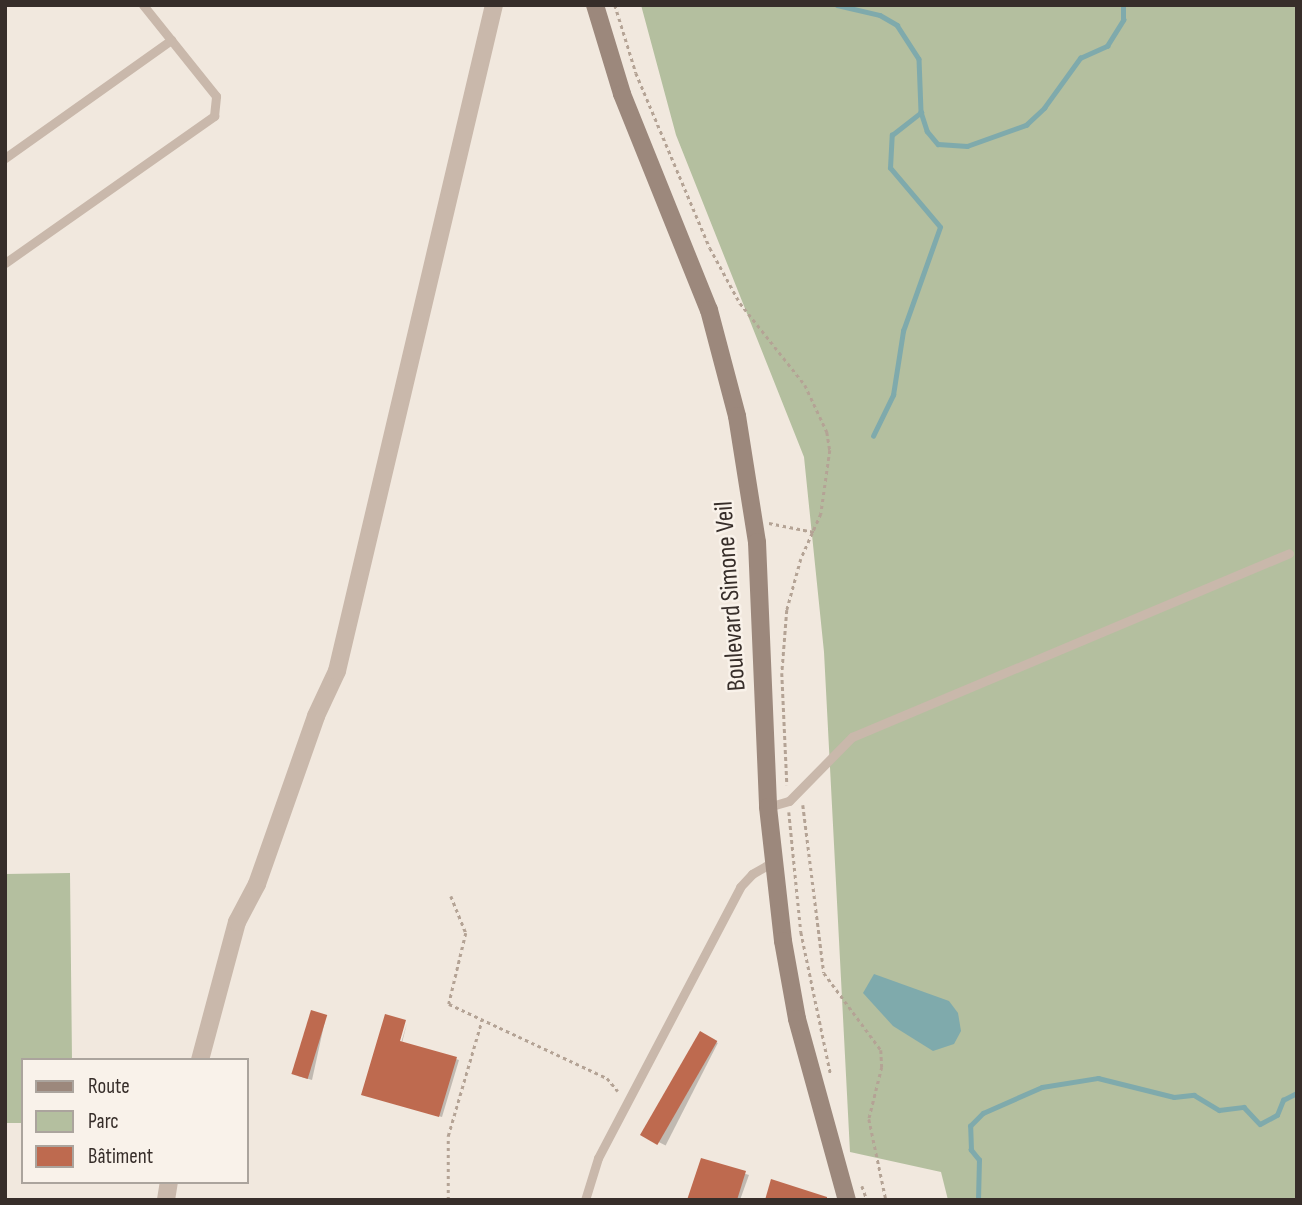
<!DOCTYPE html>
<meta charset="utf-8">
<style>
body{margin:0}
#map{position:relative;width:1302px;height:1205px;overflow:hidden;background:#f1e8de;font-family:"Sofia Sans Condensed",sans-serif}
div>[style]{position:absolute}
.green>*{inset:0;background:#b4bf9f}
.water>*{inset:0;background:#7faaac}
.shadow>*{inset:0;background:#0003;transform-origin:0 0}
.stream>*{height:4.5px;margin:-2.25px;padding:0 2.25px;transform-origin:2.25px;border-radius:2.25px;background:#7faaac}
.building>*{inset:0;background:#be6a4f;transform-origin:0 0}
.path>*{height:2.5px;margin-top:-1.25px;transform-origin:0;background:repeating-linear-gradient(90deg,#b4a395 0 3.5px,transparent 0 7px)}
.service>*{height:9px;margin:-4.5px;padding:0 4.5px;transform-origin:4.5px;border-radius:4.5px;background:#c9b8ab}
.minor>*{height:18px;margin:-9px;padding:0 9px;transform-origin:9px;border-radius:9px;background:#c9b8ab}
.secondary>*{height:18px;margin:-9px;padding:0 9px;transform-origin:9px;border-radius:9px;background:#9c887c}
span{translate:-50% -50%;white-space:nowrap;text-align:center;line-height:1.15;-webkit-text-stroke:5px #f9f2ea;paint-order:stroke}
.street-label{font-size:26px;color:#372e2a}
.frame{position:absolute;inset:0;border:7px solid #372e2a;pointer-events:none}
.legend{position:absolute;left:21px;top:1058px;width:228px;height:126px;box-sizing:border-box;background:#f9f2ea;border:2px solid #aba49d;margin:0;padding:9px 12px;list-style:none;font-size:21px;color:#372e2a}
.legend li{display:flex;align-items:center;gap:14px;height:35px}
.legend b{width:35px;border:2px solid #aba49d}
</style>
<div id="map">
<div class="green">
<i style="clip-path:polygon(641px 5px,1297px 5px,1297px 1200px,948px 1200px,941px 1172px,850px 1152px,824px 652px,804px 457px,676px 135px)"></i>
<i style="clip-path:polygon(70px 873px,72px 1060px,23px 1060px,23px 1123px,5px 1123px,5px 874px)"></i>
</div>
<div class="water">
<i style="clip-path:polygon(874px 974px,949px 1001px,958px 1013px,961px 1031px,954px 1044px,933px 1051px,893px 1026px,863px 993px)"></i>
</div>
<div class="shadow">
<i style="clip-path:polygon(326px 1016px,312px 1080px,298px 1076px)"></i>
<i style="clip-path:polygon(407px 1023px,402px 1043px,459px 1060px,442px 1117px,365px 1095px,399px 1050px)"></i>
<i style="left:700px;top:1034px;width:20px;height:115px;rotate:27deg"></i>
<i style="clip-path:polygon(702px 1160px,749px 1175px,740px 1200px,688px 1200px)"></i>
</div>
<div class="stream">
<i style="left:837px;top:5px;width:44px;rotate:13.1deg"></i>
<i style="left:880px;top:15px;width:20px;rotate:30deg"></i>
<i style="left:897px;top:25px;width:40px;rotate:57.1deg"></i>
<i style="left:919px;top:59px;width:53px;rotate:87.8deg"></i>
<i style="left:921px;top:112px;width:20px;rotate:72deg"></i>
<i style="left:927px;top:131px;width:17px;rotate:50deg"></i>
<i style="left:938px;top:144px;width:29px;rotate:4deg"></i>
<i style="left:967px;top:146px;width:63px;rotate:-19.6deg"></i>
<i style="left:1026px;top:125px;width:25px;rotate:-43deg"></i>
<i style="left:1044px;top:108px;width:62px;rotate:-54.2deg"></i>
<i style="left:1080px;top:58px;width:30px;rotate:-24deg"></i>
<i style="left:1107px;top:46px;width:31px;rotate:-58deg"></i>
<i style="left:1123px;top:20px;width:15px;rotate:-90deg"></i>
<i style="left:873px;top:436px;width:46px;rotate:-64deg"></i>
<i style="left:893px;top:395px;width:65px;rotate:-81.1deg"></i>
<i style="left:903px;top:331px;width:110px;rotate:-70.4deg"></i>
<i style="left:940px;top:227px;width:77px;rotate:-130.3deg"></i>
<i style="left:890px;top:168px;width:33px;rotate:-87deg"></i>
<i style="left:892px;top:135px;width:37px;rotate:-38deg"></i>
<i style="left:978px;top:1200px;width:40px;rotate:-88.6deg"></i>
<i style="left:979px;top:1160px;width:13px;rotate:-129deg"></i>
<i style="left:971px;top:1150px;width:24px;rotate:-92deg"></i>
<i style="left:970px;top:1126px;width:18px;rotate:-45deg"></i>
<i style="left:983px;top:1113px;width:64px;rotate:-23.8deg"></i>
<i style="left:1042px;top:1087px;width:57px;rotate:-9.1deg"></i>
<i style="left:1098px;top:1078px;width:78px;rotate:14deg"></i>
<i style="left:1174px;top:1097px;width:20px;rotate:-6deg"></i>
<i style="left:1194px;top:1095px;width:29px;rotate:31deg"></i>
<i style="left:1219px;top:1110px;width:25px;rotate:-7deg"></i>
<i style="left:1244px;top:1107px;width:23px;rotate:47deg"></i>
<i style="left:1260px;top:1124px;width:19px;rotate:-28deg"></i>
<i style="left:1277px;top:1115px;width:16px;rotate:-68deg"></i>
<i style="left:1283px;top:1100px;width:16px;rotate:-27deg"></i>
</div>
<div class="building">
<i style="left:311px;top:1010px;width:17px;height:67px;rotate:17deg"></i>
<i style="clip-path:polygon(385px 1014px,406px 1020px,400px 1041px,457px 1057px,439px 1117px,361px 1095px)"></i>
<i style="left:700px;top:1031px;width:20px;height:120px;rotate:30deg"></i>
<i style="clip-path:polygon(701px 1158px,746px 1171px,737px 1200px,687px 1200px)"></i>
<i style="clip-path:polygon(771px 1179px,827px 1197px,827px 1200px,765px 1200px)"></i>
</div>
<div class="path">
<i style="left:615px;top:5px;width:71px;rotate:72.8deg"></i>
<i style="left:636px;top:73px;width:190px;rotate:67.1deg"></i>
<i style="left:710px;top:248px;width:63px;rotate:61.4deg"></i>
<i style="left:740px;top:303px;width:105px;rotate:51.6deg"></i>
<i style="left:805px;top:385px;width:52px;rotate:64.9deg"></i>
<i style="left:827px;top:432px;width:18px;rotate:81deg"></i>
<i style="left:830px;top:450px;width:65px;rotate:98deg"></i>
<i style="left:821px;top:514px;width:49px;rotate:114deg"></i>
<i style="left:801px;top:559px;width:53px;rotate:105.4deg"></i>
<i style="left:787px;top:610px;width:63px;rotate:94.5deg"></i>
<i style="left:782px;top:673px;width:112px;rotate:87.4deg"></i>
<i style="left:769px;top:523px;width:46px;rotate:11.3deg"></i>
<i style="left:803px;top:805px;width:169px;rotate:82.9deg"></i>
<i style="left:824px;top:973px;width:96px;rotate:53.5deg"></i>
<i style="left:881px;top:1050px;width:17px;rotate:87deg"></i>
<i style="left:882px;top:1067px;width:54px;rotate:104deg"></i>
<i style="left:869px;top:1119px;width:83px;rotate:78.1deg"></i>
<i style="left:789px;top:812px;width:121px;rotate:84.3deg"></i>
<i style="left:801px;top:932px;width:146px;rotate:78.2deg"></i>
<i style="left:451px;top:896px;width:40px;rotate:68deg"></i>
<i style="left:466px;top:933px;width:73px;rotate:103.5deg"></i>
<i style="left:449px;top:1004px;width:174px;rotate:25.1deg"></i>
<i style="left:607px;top:1078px;width:17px;rotate:50deg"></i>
<i style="left:862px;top:1186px;width:15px;rotate:70deg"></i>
<i style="left:448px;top:1200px;width:64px;rotate:-90deg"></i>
<i style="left:448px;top:1136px;width:121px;rotate:-73.7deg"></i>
</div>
<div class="service">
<i style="left:5px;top:158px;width:204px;rotate:-35.4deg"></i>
<i style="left:5px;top:263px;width:256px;rotate:-35.1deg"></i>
<i style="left:214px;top:116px;width:20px;rotate:-84deg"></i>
<i style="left:216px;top:96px;width:117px;rotate:-128.7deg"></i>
<i style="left:768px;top:807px;width:22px;rotate:-16deg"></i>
<i style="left:789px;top:801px;width:90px;rotate:-45.5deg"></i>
<i style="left:852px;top:737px;width:474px;rotate:-22.8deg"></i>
<i style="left:585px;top:1200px;width:44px;rotate:-72.8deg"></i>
<i style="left:598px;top:1158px;width:306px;rotate:-62.3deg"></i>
<i style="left:740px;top:887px;width:18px;rotate:-47deg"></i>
<i style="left:752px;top:874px;width:24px;rotate:-30deg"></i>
</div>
<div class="minor">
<i style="left:200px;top:1060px;width:143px;rotate:-75deg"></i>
<i style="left:237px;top:922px;width:43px;rotate:-62.2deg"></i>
<i style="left:257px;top:884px;width:178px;rotate:-70.6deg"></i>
<i style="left:316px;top:716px;width:50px;rotate:-65deg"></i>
<i style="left:337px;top:671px;width:684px;rotate:-76.74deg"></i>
<i style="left:166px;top:1200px;width:18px;rotate:-81deg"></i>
</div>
<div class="secondary">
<i style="left:595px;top:5px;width:93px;rotate:73.1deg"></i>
<i style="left:622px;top:94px;width:233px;rotate:68.1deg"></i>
<i style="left:709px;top:310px;width:110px;rotate:75.2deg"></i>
<i style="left:737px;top:416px;width:128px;rotate:81deg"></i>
<i style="left:757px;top:542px;width:265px;rotate:87.6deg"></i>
<i style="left:768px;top:807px;width:135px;rotate:83.6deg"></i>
<i style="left:783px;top:941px;width:79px;rotate:79.8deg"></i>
<i style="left:797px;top:1019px;width:188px;rotate:74.6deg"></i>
</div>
<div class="street-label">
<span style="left:731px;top:596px;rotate:-94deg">Boulevard Simone Veil</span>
</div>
<div class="frame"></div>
<ul class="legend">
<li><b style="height:9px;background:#9c887c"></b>Route</li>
<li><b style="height:19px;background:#b4bf9f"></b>Parc</li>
<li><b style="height:19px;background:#be6a4f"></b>Bâtiment</li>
</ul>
</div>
